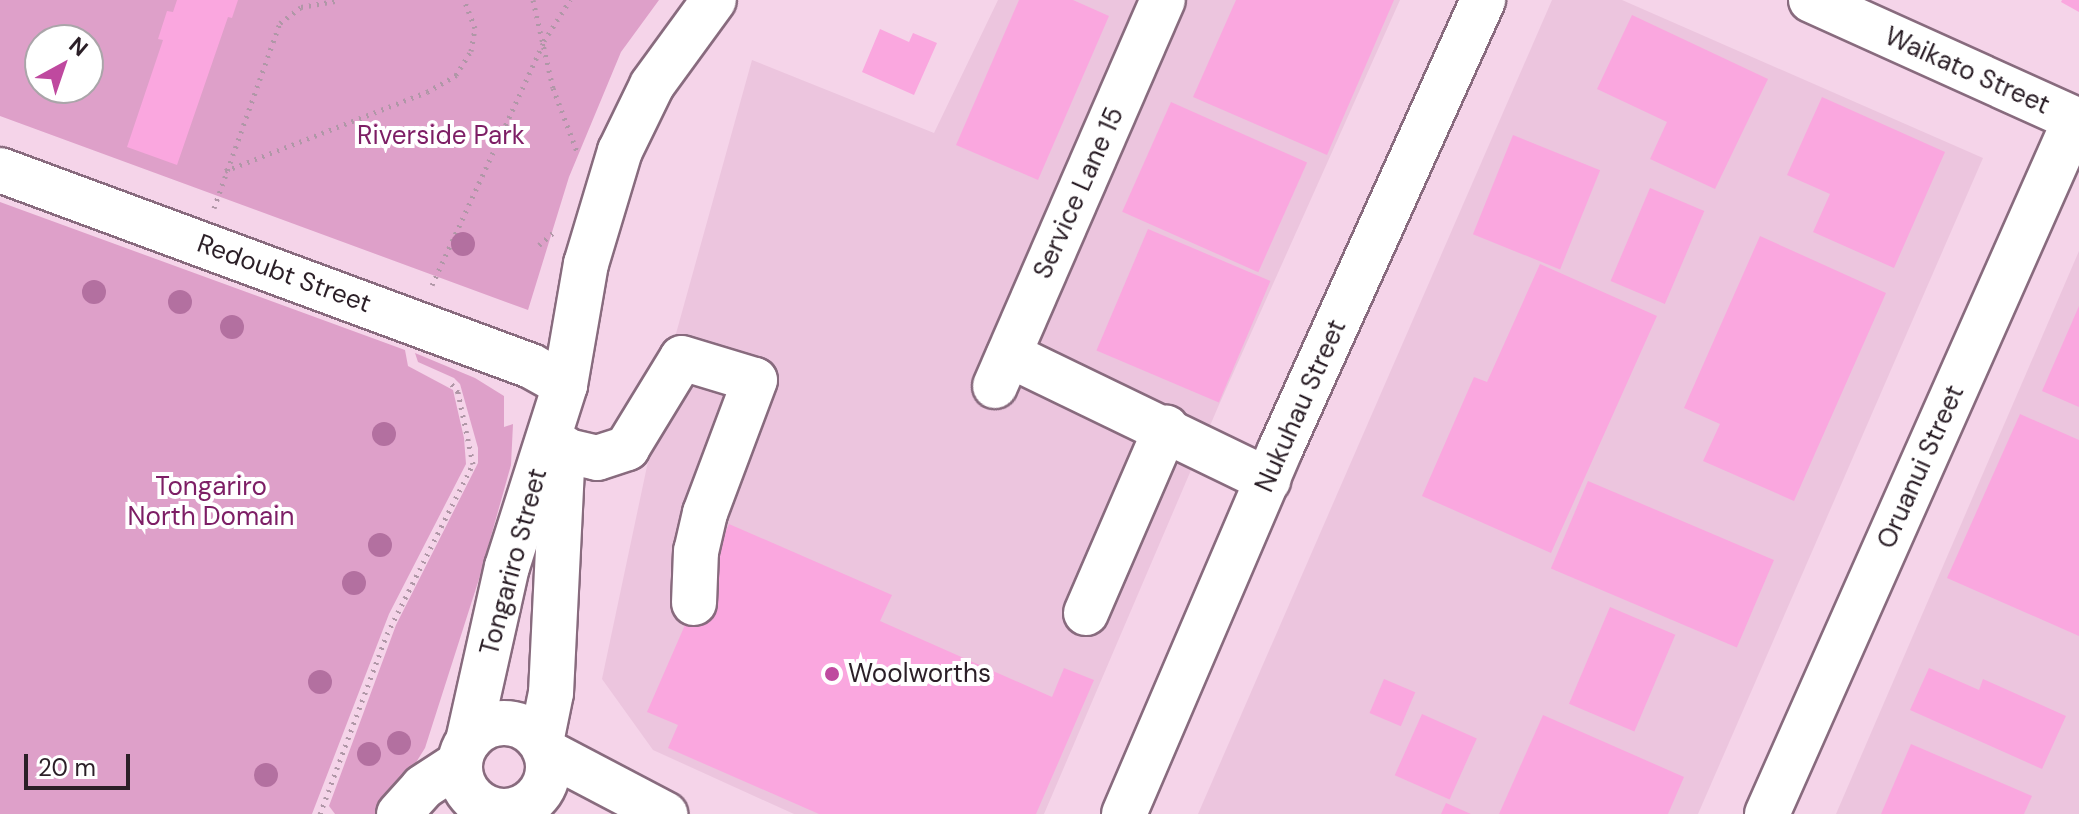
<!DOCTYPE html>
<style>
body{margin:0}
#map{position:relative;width:2079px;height:814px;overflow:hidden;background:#f5d4e9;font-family:"DM Sans",sans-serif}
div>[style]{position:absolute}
.built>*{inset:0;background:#ecc5de}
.green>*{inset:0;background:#dea0c9}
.building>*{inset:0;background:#faa7df;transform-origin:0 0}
.path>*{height:5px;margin-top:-2.5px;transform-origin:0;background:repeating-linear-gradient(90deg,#b097a7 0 2px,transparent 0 8px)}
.roads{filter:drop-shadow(2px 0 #886b7e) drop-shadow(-2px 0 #886b7e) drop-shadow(0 2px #886b7e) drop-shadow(0 -2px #886b7e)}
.minor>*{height:44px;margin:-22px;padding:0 22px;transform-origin:22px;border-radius:22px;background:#fff}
.major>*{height:44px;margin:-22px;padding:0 22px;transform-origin:22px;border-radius:22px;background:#fff}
.major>.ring{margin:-22px;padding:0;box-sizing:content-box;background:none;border:44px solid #fff;border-radius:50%}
.trees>*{width:24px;height:24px;margin:-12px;border-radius:50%;background:#b370a0}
.dots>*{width:22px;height:22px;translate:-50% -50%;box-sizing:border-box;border:4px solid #fff;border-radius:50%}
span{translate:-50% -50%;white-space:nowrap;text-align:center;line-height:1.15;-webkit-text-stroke:8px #fff;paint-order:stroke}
.street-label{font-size:26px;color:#2b1f27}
.park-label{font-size:26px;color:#7d1e65}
.poi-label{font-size:26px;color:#2b1f27}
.left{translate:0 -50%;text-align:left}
.north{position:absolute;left:24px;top:24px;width:80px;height:80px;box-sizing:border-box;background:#fff;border:2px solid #aaa5a9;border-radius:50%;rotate:40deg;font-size:22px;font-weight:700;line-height:32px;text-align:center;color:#2b1f27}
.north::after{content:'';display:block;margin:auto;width:28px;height:36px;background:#bf499f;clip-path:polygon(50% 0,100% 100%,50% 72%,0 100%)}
.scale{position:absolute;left:24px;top:754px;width:106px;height:36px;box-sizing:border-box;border:4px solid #2b1f27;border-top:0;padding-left:10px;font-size:24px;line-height:28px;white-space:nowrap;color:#2b1f27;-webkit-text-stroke:6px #fff;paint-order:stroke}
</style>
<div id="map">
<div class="built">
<i style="clip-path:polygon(998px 0,1400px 0,1218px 407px,1044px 814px,794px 814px,653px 750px,602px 679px,672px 348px,752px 60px,934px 133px)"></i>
<i style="clip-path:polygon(1552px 0,1622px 0,1983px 158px,1698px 814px,1198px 814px)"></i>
<i style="clip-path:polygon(2079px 251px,2079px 814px,1836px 814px)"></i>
</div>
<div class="green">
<i style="clip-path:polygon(evenodd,0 0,659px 0,621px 52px,569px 177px,528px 310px,0 116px,0 0,40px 40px,88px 40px,88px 88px,40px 88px,40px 40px)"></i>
<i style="clip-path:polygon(0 202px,405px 350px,408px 366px,453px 390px,464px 438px,466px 464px,389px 614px,312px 814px,0 814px)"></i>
<i style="clip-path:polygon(415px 353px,475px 378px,504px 396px,504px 427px,513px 424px,511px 465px,479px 579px,425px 748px,384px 814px,335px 814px,329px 806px,396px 625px,478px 463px,478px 448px,460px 384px,454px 378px,418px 362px)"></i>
</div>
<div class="building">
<i style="clip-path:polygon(177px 0,238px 0,232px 18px,228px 17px,177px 165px,127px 147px,163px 40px,158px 39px,167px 11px,173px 12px)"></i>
<i style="clip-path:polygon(1019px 0,1073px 0,1109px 16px,1038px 180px,956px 145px)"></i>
<i style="clip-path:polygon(1236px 0,1394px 0,1327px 155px,1193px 97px)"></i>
<i style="clip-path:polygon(2062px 0,2079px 0,2079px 12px,2061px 2px)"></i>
<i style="clip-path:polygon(1632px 15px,1768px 79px,1715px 189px,1650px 159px,1667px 122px,1597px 89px)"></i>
<i style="clip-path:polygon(880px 29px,909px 42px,913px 33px,937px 43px,914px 95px,862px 72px)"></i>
<i style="clip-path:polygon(1822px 97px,1945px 152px,1894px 268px,1813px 232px,1830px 194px,1787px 175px)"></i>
<i style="left:1171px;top:102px;width:149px;height:120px;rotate:24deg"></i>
<i style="left:1513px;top:135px;width:94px;height:107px;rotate:22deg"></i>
<i style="left:1650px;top:188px;width:59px;height:101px;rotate:23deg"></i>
<i style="left:1148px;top:229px;width:133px;height:132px;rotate:23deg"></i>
<i style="clip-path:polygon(1760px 236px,1886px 293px,1794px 501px,1703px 461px,1720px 424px,1684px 408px)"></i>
<i style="clip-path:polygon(1540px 264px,1657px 316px,1551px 553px,1422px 496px,1474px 377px,1487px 382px)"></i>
<i style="clip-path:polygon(2079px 306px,2079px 407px,2042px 391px)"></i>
<i style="clip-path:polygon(2020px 414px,2079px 440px,2079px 636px,1947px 578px)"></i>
<i style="left:1588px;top:481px;width:202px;height:95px;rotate:23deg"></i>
<i style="clip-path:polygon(729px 524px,892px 595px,880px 621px,1052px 697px,1064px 668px,1094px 680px,1036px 814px,819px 814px,668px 748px,678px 725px,647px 712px)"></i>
<i style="left:1610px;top:607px;width:71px;height:105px;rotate:23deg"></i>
<i style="clip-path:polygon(1929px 668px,1979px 690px,1983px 679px,2066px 716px,2042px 769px,1910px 710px)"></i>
<i style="left:1384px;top:679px;width:34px;height:37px;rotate:23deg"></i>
<i style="left:1422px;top:714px;width:60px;height:67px;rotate:24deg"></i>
<i style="clip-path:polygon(1543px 715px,1684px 777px,1668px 814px,1499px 814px)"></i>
<i style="clip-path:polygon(1911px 744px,2032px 796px,2024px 814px,1881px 814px)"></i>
<i style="clip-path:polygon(1446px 803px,1471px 814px,1441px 814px)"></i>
</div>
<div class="path">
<i style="left:533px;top:0;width:90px;rotate:77.2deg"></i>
<i style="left:553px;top:88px;width:71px;rotate:69.3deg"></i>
<i style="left:225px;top:171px;width:217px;rotate:-21.4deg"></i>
<i style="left:427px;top:92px;width:34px;rotate:-30deg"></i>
<i style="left:456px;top:75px;width:28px;rotate:-58deg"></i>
<i style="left:471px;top:51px;width:23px;rotate:-80deg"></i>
<i style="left:475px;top:28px;width:30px;rotate:-111deg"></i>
<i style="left:214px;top:208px;width:196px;rotate:-70.4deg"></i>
<i style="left:280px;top:23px;width:26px;rotate:-37deg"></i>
<i style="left:301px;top:7px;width:39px;rotate:-10deg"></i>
<i style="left:539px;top:245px;width:18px;rotate:-41deg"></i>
<i style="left:432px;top:285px;width:268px;rotate:-65.3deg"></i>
<i style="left:544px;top:41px;width:49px;rotate:-57.6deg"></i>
<i style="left:320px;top:814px;width:192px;rotate:-69.6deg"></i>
<i style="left:387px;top:634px;width:191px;rotate:-63.2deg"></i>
<i style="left:473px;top:464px;width:74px;rotate:-101.8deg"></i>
<i style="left:458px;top:392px;width:14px;rotate:-129deg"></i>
</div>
<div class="roads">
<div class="minor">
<i style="left:1811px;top:0;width:294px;rotate:24.3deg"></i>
<i style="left:0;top:170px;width:566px;rotate:20.26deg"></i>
<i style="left:531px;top:366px;width:39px;rotate:29deg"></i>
<i style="left:1009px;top:355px;width:288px;rotate:25.8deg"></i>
<i style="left:995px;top:386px;width:421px;rotate:-66.5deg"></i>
<i style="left:563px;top:450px;width:35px;rotate:13deg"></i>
<i style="left:597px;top:458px;width:32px;rotate:-18deg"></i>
<i style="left:627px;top:448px;width:105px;rotate:-58.6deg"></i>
<i style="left:682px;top:358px;width:76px;rotate:16.8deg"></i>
<i style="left:755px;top:380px;width:142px;rotate:110.6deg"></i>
<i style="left:705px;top:513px;width:39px;rotate:103deg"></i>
<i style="left:696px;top:551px;width:52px;rotate:92.2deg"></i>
<i style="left:1086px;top:613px;width:202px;rotate:-66.6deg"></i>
<i style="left:399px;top:814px;width:36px;rotate:-48deg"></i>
<i style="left:423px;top:787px;width:44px;rotate:-33deg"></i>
<i style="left:495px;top:814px;width:3px;rotate:-72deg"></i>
<i style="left:1124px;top:814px;width:396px;rotate:-66.8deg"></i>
<i style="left:1280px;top:450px;width:494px;rotate:-65.7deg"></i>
<i style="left:1767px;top:814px;width:759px;rotate:-66.07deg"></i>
</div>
<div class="major">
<i class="ring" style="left:460px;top:723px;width:44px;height:44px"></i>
<i style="left:468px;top:741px;width:178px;rotate:-77.4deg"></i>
<i style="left:507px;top:567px;width:191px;rotate:-72.3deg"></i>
<i style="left:565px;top:385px;width:123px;rotate:-80.2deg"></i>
<i style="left:586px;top:264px;width:118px;rotate:-73.3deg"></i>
<i style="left:620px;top:151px;width:73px;rotate:-64.1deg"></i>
<i style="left:652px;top:85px;width:105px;rotate:-53.9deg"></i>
<i style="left:541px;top:742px;width:50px;rotate:-78.5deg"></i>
<i style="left:551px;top:693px;width:246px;rotate:-87.2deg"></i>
<i style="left:545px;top:751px;width:136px;rotate:27.7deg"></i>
</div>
</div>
<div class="trees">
<i style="left:463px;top:244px"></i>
<i style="left:94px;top:292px"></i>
<i style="left:180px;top:302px"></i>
<i style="left:232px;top:327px"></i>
<i style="left:384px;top:434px"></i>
<i style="left:380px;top:545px"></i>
<i style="left:354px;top:583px"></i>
<i style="left:320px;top:682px"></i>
<i style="left:399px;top:743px"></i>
<i style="left:369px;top:754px"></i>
<i style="left:266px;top:775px"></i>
</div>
<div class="dots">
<i style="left:832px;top:674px;background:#bf499f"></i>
</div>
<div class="street-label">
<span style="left:1967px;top:71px;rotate:24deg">Waikato Street</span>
<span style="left:1079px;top:193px;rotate:-66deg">Service Lane 15</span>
<span style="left:284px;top:274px;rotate:20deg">Redoubt Street</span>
<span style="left:1301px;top:406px;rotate:-66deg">Nukuhau Street</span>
<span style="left:1921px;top:467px;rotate:-66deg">Oruanui Street</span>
<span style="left:514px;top:562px;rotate:-75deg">Tongariro Street</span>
</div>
<div class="park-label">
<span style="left:441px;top:136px">Riverside Park</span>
<span style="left:211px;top:502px">Tongariro<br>North Domain</span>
</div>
<div class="poi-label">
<span class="left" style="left:848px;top:674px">Woolworths</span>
</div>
<div class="north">N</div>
<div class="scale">20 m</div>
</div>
